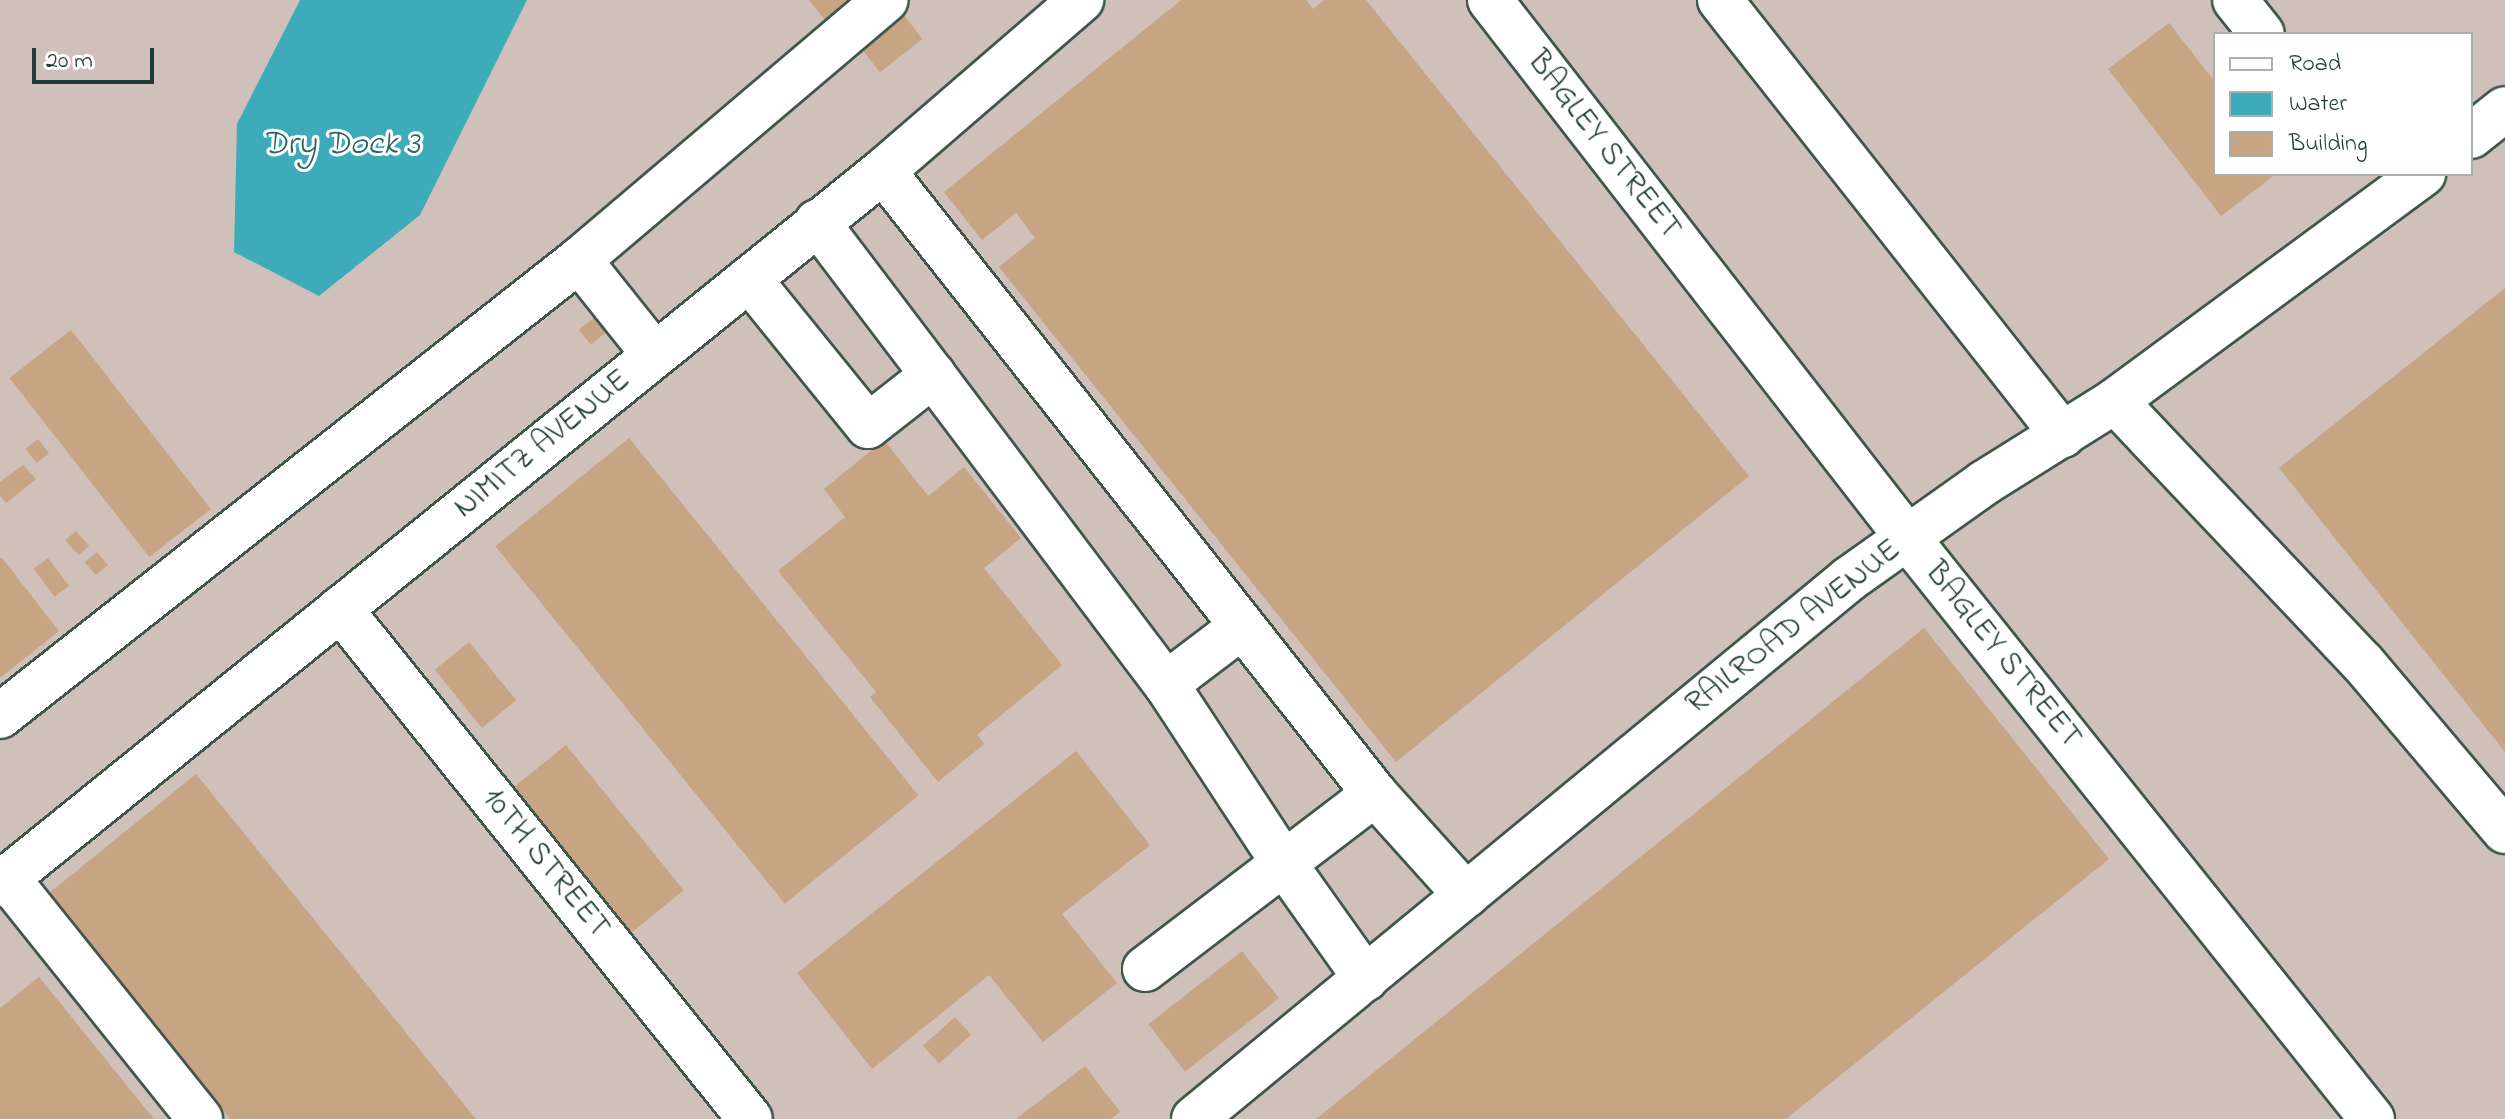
<!DOCTYPE html>
<style>
body{margin:0}
#map{position:relative;width:2505px;height:1119px;overflow:hidden;background:#f3edd9;font-family:"Indie Flower",sans-serif}
div>[style]{position:absolute}
.industrial>*{inset:0;background:#cfc0ba}
.water>*{inset:0;background:#3dabba}
.building>*{inset:0;background:#c7a484;transform-origin:0 0}
.roads{filter:drop-shadow(2px 0 #3f574d) drop-shadow(-2px 0 #3f574d) drop-shadow(0 2px #3f574d) drop-shadow(0 -2px #3f574d)}
.minor>*{height:44px;margin:-22px;padding:0 22px;transform-origin:22px;border-radius:22px;background:#fff}
span{translate:-50% -50%;white-space:nowrap;text-align:center;line-height:1.15;-webkit-text-stroke:6px #fff;paint-order:stroke}
.street-label{font-size:32px;color:#1f3d34}
.water-label{font-size:34px;color:#2a6463;font-style:italic}
.legend{position:absolute;left:2213px;top:32px;width:260px;height:144px;box-sizing:border-box;background:#fff;border:2px solid #a5b1ae;margin:0;padding:10px 14px;list-style:none;font-size:24px;color:#1f3d34}
.legend li{display:flex;align-items:center;gap:16px;height:40px}
.legend b{width:40px;border:2px solid #a5b1ae}
.scale{position:absolute;left:32px;top:48px;width:122px;height:36px;box-sizing:border-box;border:4px solid #1f3d34;border-top:0;padding-left:10px;font-size:24px;line-height:28px;white-space:nowrap;color:#1f3d34;-webkit-text-stroke:6px #fff;paint-order:stroke}
</style>
<div id="map">
<div class="industrial">
<i style="clip-path:polygon(evenodd,0 0,2505px 0,2505px 1119px,0 1119px,0 0,2215px 34px,2471px 34px,2471px 174px,2215px 174px,2215px 34px)"></i>
</div>
<div class="water">
<i style="clip-path:polygon(300px 0,527px 0,420px 215px,319px 296px,234px 252px,237px 124px)"></i>
</div>
<div class="building">
<i style="clip-path:polygon(809px 0,849px 0,825px 20px)"></i>
<i style="clip-path:polygon(1181px 0,1306px 0,1313px 9px,1324px 0,1366px 0,1749px 476px,1396px 762px,999px 267px,1035px 238px,1016px 213px,982px 240px,944px 192px)"></i>
<i style="left:896px;top:5px;width:43px;height:54px;rotate:52deg"></i>
<i style="clip-path:polygon(2169px 23px,2215px 82px,2215px 174px,2276px 174px,2221px 216px,2108px 69px)"></i>
<i style="clip-path:polygon(2505px 288px,2505px 752px,2279px 468px)"></i>
<i style="left:596px;top:316px;width:19px;height:22px;rotate:51deg"></i>
<i style="left:71px;top:330px;width:227px;height:78px;rotate:52deg"></i>
<i style="left:629px;top:438px;width:460px;height:172px;rotate:51deg"></i>
<i style="left:38px;top:439px;width:18px;height:16px;rotate:52deg"></i>
<i style="clip-path:polygon(884px 440px,928px 496px,964px 467px,1021px 538px,984px 568px,1062px 665px,977px 735px,984px 744px,938px 782px,870px 697px,876px 692px,778px 571px,845px 517px,824px 489px)"></i>
<i style="clip-path:polygon(23px 465px,36px 479px,6px 503px,0 496px,0 482px)"></i>
<i style="left:76px;top:531px;width:20px;height:14px;rotate:49deg"></i>
<i style="left:97px;top:552px;width:17px;height:16px;rotate:50deg"></i>
<i style="clip-path:polygon(2px 558px,59px 631px,0 678px,0 559px)"></i>
<i style="left:48px;top:558px;width:35px;height:18px;rotate:53deg"></i>
<i style="clip-path:polygon(1924px 628px,2109px 859px,1786px 1119px,1316px 1119px)"></i>
<i style="left:469px;top:642px;width:75px;height:44px;rotate:51deg"></i>
<i style="left:566px;top:745px;width:187px;height:76px;rotate:51deg"></i>
<i style="clip-path:polygon(1076px 751px,1150px 845px,1062px 914px,1117px 983px,1043px 1042px,989px 975px,872px 1069px,797px 973px)"></i>
<i style="clip-path:polygon(196px 774px,476px 1119px,230px 1119px,48px 894px)"></i>
<i style="left:1242px;top:951px;width:60px;height:119px;rotate:52deg"></i>
<i style="clip-path:polygon(39px 977px,154px 1119px,0 1119px,0 1008px)"></i>
<i style="left:955px;top:1017px;width:24px;height:43px;rotate:48deg"></i>
<i style="clip-path:polygon(1085px 1066px,1120px 1112px,1111px 1119px,1016px 1119px)"></i>
</div>
<div class="roads">
<div class="minor">
<i style="left:1490px;top:0;width:680px;rotate:52.17deg"></i>
<i style="left:1907px;top:537px;width:745px;rotate:51.38deg"></i>
<i style="left:1720px;top:0;width:554px;rotate:51.74deg"></i>
<i style="left:2235px;top:0;width:43px;rotate:51.5deg"></i>
<i style="left:2471px;top:136px;width:43px;rotate:-38.5deg"></i>
<i style="left:883px;top:171px;width:794px;rotate:51.7deg"></i>
<i style="left:1375px;top:794px;width:136px;rotate:48deg"></i>
<i style="left:749px;top:279px;width:189px;rotate:51deg"></i>
<i style="left:868px;top:426px;width:83px;rotate:-38.1deg"></i>
<i style="left:933px;top:375px;width:192px;rotate:-127.2deg"></i>
<i style="left:654px;top:354px;width:120px;rotate:-128.6deg"></i>
<i style="left:579px;top:260px;width:402px;rotate:-40.3deg"></i>
<i style="left:933px;top:375px;width:387px;rotate:53deg"></i>
<i style="left:1166px;top:684px;width:94px;rotate:-37.2deg"></i>
<i style="left:2115px;top:401px;width:361px;rotate:46.6deg"></i>
<i style="left:2363px;top:663px;width:220px;rotate:49.8deg"></i>
<i style="left:340px;top:609px;width:654px;rotate:51.2deg"></i>
<i style="left:1166px;top:684px;width:213px;rotate:56.7deg"></i>
<i style="left:1283px;top:862px;width:143px;rotate:54.6deg"></i>
<i style="left:0;top:716px;width:737px;rotate:-38.22deg"></i>
<i style="left:7px;top:878px;width:309px;rotate:51.3deg"></i>
<i style="left:0;top:884px;width:1135px;rotate:-38.92deg"></i>
<i style="left:883px;top:171px;width:262px;rotate:-40.8deg"></i>
<i style="left:1145px;top:969px;width:289px;rotate:-37.3deg"></i>
<i style="left:1194px;top:1119px;width:849px;rotate:-39.5deg"></i>
<i style="left:1849px;top:579px;width:166px;rotate:-35.4deg"></i>
<i style="left:1984px;top:483px;width:155px;rotate:-32deg"></i>
<i style="left:2115px;top:401px;width:383px;rotate:-36.4deg"></i>
</div>
</div>
<div class="street-label">
<span style="left:1603px;top:146px;rotate:52deg">BAGLEY STREET</span>
<span style="left:543px;top:445px;rotate:-39deg">NIMITZ AVENUE</span>
<span style="left:1794px;top:628px;rotate:-38deg">RAILROAD AVENUE</span>
<span style="left:2002px;top:656px;rotate:51deg">BAGLEY STREET</span>
<span style="left:545px;top:864px;rotate:51deg">10TH STREET</span>
</div>
<div class="water-label">
<span style="left:341px;top:146px">Dry Dock 3</span>
</div>
<ul class="legend">
<li><b style="height:10px;background:#fff"></b>Road</li>
<li><b style="height:22px;background:#3dabba"></b>Water</li>
<li><b style="height:22px;background:#c7a484"></b>Building</li>
</ul>
<div class="scale">20 m</div>
</div>
